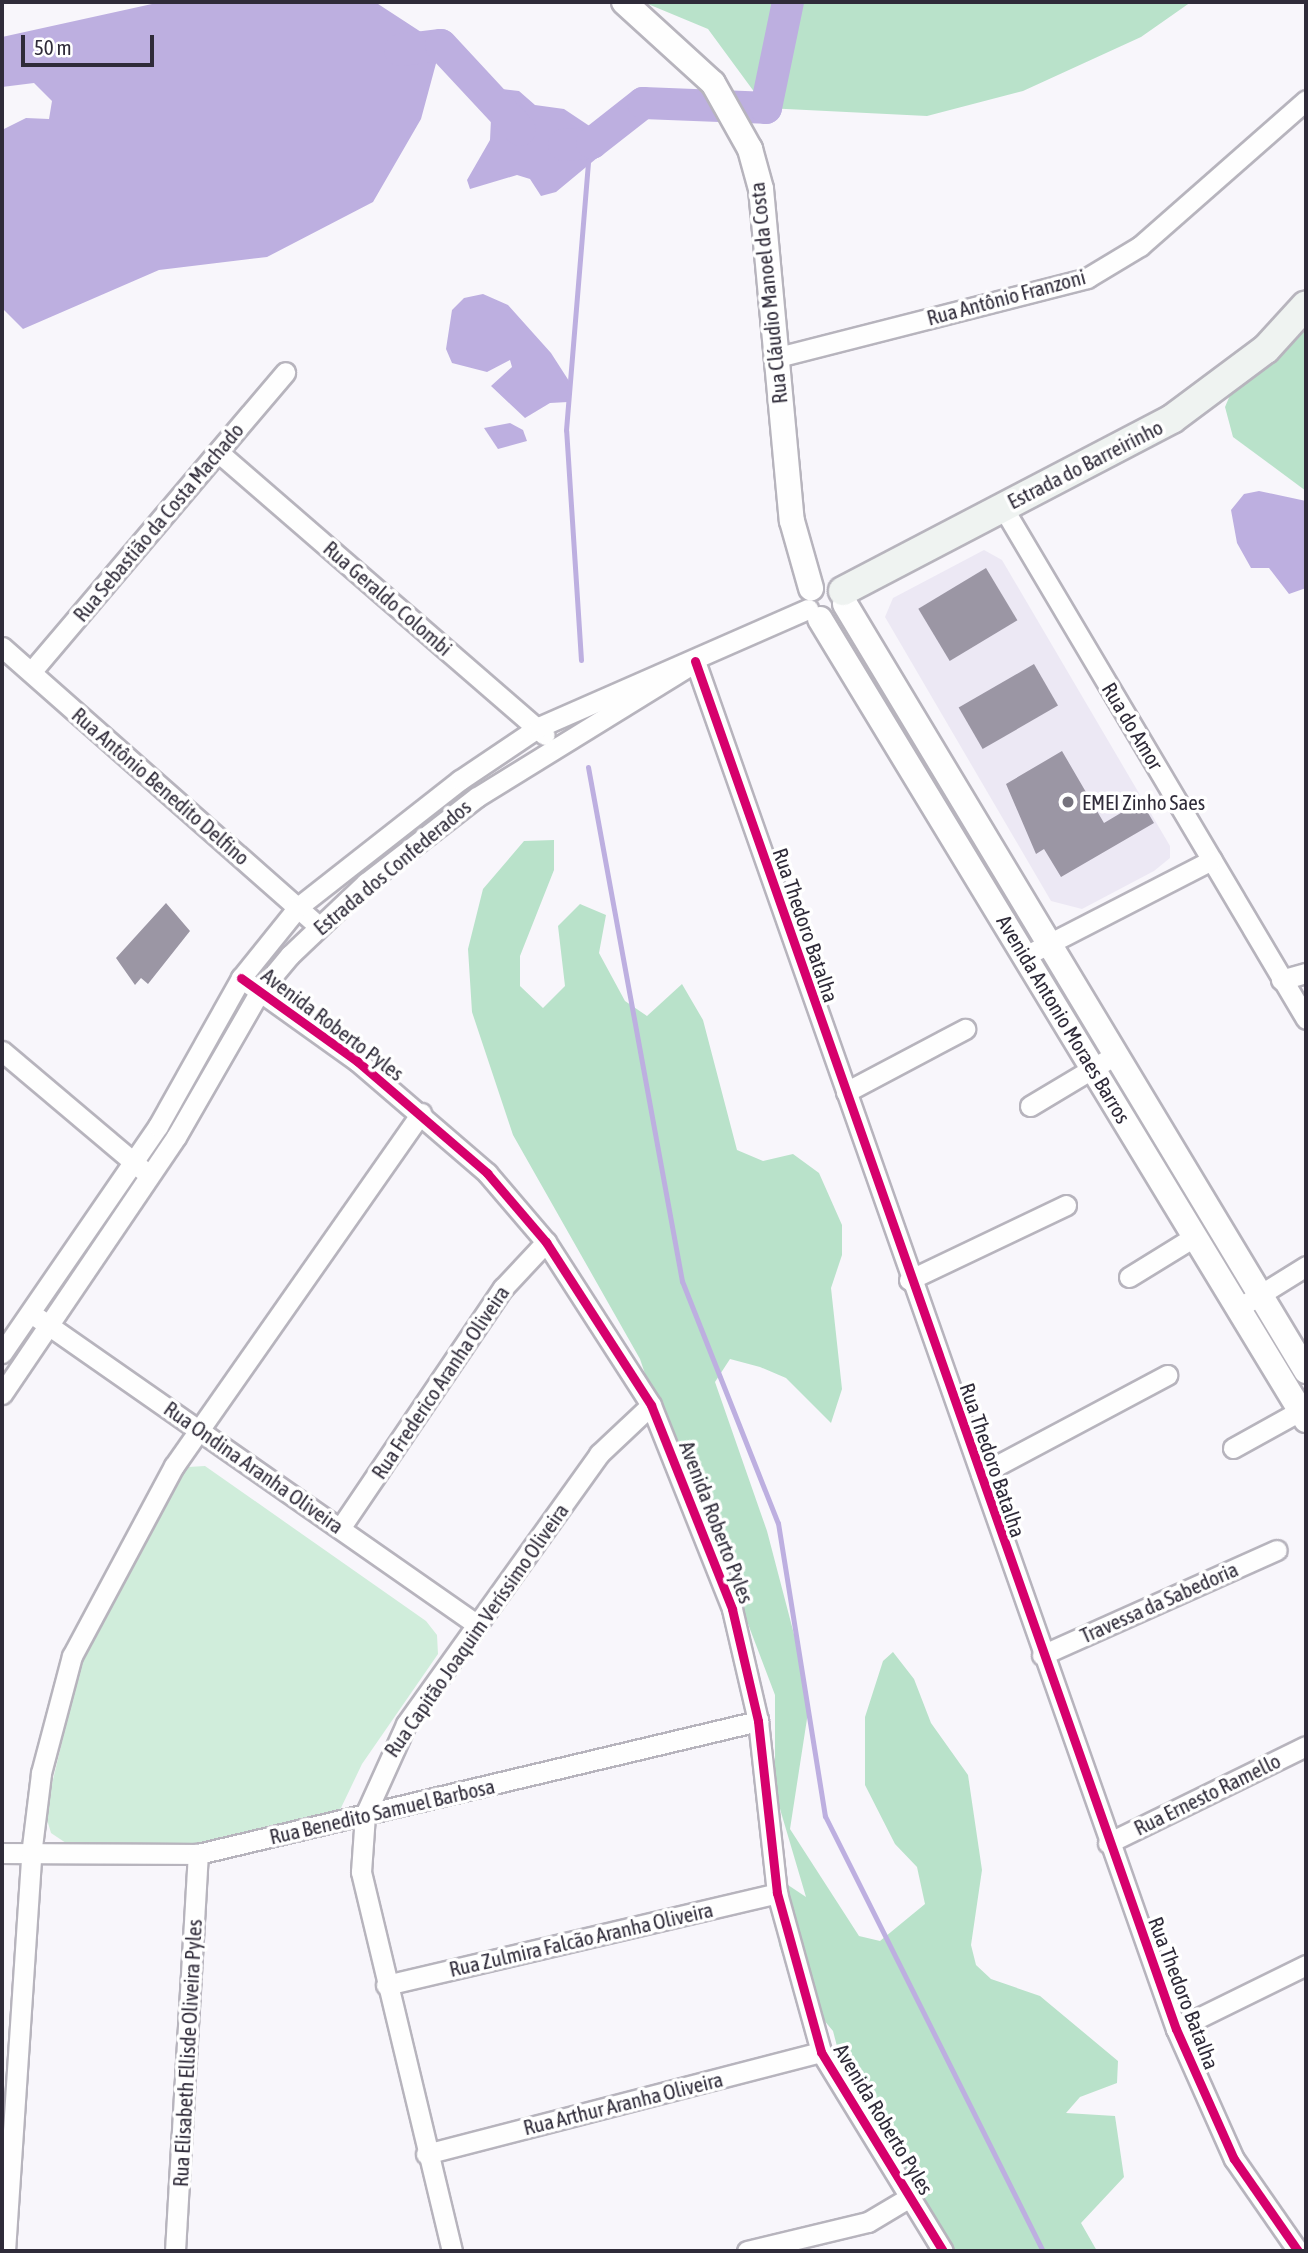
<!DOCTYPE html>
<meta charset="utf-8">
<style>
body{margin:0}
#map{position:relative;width:1308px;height:2253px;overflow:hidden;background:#f8f6fb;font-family:"Asap Condensed",sans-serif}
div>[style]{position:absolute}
.built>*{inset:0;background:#ece8f4}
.green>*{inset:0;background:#d0eddb}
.forest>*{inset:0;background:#b9e2ca}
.water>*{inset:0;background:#bdafe0}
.stream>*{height:5px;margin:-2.5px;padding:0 2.5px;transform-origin:2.5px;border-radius:2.5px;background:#bdafe0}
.river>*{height:32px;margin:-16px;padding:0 16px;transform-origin:16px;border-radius:16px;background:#bdafe0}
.building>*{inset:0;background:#9b96a4;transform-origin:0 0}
.roads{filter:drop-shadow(2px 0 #b7b4bd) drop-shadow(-2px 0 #b7b4bd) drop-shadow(0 2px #b7b4bd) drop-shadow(0 -2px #b7b4bd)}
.minor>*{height:19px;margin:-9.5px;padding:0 9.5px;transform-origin:9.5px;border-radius:9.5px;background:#fefefe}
.tertiary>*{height:24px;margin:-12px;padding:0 12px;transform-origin:12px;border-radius:12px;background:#fefefe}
.secondary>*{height:28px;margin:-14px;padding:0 14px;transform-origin:14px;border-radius:14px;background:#eff3f1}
.cycleway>*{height:9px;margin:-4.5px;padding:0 4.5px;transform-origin:4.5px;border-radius:4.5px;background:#d6006c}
.dots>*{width:19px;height:19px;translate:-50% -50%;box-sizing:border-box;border:4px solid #fff;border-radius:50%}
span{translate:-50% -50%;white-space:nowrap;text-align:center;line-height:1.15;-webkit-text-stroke:7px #fff;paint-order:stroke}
.street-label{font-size:21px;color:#2f2b39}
.poi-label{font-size:21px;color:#2f2b39}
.left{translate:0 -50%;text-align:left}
.frame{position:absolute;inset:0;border:4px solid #2f2b39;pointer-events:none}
.scale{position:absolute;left:21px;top:35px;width:133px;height:32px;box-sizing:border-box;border:4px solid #2f2b39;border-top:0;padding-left:9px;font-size:21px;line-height:24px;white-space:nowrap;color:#2f2b39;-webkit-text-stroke:5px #fff;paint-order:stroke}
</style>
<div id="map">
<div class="built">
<i style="clip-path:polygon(984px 550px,1002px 560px,1170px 846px,1170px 858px,1154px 871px,1082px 909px,1051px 901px,885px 617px,893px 598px)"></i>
</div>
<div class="green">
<i style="clip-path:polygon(205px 1466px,426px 1621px,437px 1635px,438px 1654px,362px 1764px,340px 1810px,208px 1843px,66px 1843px,51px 1833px,45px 1813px,79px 1671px,117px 1584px,177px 1479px,188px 1467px)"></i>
</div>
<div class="forest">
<i style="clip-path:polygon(643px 2px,1191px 2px,1141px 37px,1023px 91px,927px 116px,766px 108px,708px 29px)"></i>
<i style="clip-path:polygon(1306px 318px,1306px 491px,1233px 437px,1225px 407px,1236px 381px)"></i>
<i style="clip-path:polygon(554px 840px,554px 870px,520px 956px,520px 986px,543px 1008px,565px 986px,558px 926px,580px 904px,606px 915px,599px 953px,625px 1001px,647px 1016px,682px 984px,703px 1020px,737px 1150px,763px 1161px,793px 1154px,819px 1173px,842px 1225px,842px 1255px,831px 1288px,842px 1389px,831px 1423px,786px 1378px,760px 1367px,730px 1359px,715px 1382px,767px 1531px,801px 1661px,809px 1706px,790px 1829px,859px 1936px,880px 1941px,925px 1904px,917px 1867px,895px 1844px,865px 1785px,865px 1717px,883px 1661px,893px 1652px,914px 1679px,931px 1723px,968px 1775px,982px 1870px,971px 1945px,976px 1965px,991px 1979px,1040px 1996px,1118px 2061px,1117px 2083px,1080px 2097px,1066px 2113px,1115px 2116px,1124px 2177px,1081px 2223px,1097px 2251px,950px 2251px,925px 2219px,844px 2073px,833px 2031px,792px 1982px,779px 1945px,773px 1875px,806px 1897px,775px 1792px,775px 1695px,734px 1587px,730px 1553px,663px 1427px,640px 1359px,513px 1135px,472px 1012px,468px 949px,483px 889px,524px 841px)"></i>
</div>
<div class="water">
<i style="clip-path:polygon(161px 2px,375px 2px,441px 45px,421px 119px,373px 202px,267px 257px,159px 270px,23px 329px,2px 308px,2px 130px,26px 118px,49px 119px,52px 101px,34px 83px,2px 87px,2px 37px)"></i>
<i style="clip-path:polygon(502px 89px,519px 91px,535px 105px,564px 109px,603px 135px,603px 153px,556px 192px,541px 196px,530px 179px,517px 175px,470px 189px,467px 180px,490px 140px,492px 98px)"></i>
<i style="clip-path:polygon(483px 294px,508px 305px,551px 353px,569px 381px,568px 402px,550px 403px,525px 418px,491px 386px,512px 367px,510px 360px,487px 372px,452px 363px,446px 349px,452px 310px,464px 298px)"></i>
<i style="clip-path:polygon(510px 423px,523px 430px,527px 441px,498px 449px,484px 428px)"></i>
<i style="clip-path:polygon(1259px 491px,1306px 501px,1306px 588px,1289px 594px,1269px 568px,1251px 568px,1237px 543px,1231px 510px,1244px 494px)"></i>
</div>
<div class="stream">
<i style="left:581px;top:660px;width:230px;rotate:-93.7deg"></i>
<i style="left:566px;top:430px;width:271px;rotate:-85.3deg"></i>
<i style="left:588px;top:767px;width:523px;rotate:79.64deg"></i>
<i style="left:682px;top:1281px;width:260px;rotate:68.4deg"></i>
<i style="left:778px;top:1523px;width:297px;rotate:80.9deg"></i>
<i style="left:825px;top:1816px;width:487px;rotate:63.4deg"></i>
</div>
<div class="river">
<i style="left:400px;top:50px;width:41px;rotate:-7deg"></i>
<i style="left:441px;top:45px;width:116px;rotate:47.1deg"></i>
<i style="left:564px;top:145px;width:28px;rotate:-4deg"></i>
<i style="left:592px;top:143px;width:65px;rotate:-38.1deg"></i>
<i style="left:643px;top:103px;width:123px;rotate:2.3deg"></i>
<i style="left:766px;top:108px;width:108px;rotate:-78.3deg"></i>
</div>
<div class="building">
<i style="left:986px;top:568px;width:61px;height:79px;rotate:59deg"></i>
<i style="left:1034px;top:664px;width:48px;height:87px;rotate:60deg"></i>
<i style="clip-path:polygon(1062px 751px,1104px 823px,1141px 801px,1154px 823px,1061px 877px,1044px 849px,1036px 854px,1006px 784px)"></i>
<i style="clip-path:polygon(166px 903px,190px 931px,148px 984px,141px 978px,135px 985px,116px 958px)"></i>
</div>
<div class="roads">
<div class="minor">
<i style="left:774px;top:358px;width:323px;rotate:-14.3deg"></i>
<i style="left:1087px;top:278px;width:62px;rotate:-31.1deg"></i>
<i style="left:1140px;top:246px;width:221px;rotate:-41.3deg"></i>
<i style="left:218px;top:452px;width:432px;rotate:40.9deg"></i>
<i style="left:1002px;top:506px;width:596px;rotate:59.35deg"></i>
<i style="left:2px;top:647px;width:422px;rotate:41.4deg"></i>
<i style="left:695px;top:661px;width:1450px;rotate:70.63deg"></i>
<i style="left:1176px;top:2029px;width:142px;rotate:66deg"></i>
<i style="left:1234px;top:2159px;width:112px;rotate:55.2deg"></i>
<i style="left:31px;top:672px;width:393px;rotate:-49.7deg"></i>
<i style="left:1025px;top:956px;width:210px;rotate:-27.2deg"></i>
<i style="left:241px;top:978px;width:143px;rotate:35.6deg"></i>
<i style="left:357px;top:1061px;width:172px;rotate:40.7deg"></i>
<i style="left:487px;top:1173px;width:91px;rotate:49.5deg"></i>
<i style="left:546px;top:1242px;width:194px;rotate:57.2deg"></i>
<i style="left:651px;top:1405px;width:219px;rotate:68.3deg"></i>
<i style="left:732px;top:1609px;width:115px;rotate:76.9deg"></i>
<i style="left:758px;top:1721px;width:173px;rotate:83.7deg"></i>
<i style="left:777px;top:1893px;width:165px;rotate:74.5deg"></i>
<i style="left:821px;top:2052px;width:233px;rotate:58.5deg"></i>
<i style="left:1281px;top:980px;width:26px;rotate:-16deg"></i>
<i style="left:2px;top:1051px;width:185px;rotate:40.2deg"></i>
<i style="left:846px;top:1092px;width:135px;rotate:-27.9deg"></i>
<i style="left:1030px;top:1106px;width:101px;rotate:-30.9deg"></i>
<i style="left:1129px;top:1277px;width:76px;rotate:-31.6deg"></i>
<i style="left:909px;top:1280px;width:174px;rotate:-25.5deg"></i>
<i style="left:1237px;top:1309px;width:81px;rotate:-31.9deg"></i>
<i style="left:38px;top:1318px;width:534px;rotate:34.94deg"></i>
<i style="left:2px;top:1353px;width:275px;rotate:-55.5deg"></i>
<i style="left:158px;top:1126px;width:170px;rotate:-60.7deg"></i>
<i style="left:241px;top:978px;width:91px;rotate:-51.2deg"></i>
<i style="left:298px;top:907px;width:206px;rotate:-38.1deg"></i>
<i style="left:460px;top:780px;width:95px;rotate:-33.9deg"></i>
<i style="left:539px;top:727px;width:294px;rotate:-23.7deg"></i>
<i style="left:2px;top:1394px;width:310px;rotate:-55.9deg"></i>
<i style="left:176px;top:1137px;width:168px;rotate:-60.1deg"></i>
<i style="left:260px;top:991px;width:47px;rotate:-50.2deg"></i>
<i style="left:290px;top:955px;width:105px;rotate:-43.5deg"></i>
<i style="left:366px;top:883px;width:140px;rotate:-37.8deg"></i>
<i style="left:477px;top:797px;width:246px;rotate:-31.7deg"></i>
<i style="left:1233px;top:1448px;width:74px;rotate:-29deg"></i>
<i style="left:981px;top:1474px;width:211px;rotate:-28deg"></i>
<i style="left:341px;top:1527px;width:289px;rotate:-55.9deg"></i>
<i style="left:503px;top:1288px;width:63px;rotate:-46.9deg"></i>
<i style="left:1042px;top:1655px;width:257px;rotate:-24.1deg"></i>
<i style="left:1108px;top:1843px;width:220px;rotate:-26.1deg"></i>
<i style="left:2px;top:1853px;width:196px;rotate:0.3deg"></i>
<i style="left:198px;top:1854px;width:576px;rotate:-13.36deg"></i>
<i style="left:386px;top:1985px;width:402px;rotate:-13.2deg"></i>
<i style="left:1176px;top:2029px;width:145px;rotate:-26.2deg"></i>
<i style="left:426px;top:2154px;width:408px;rotate:-14.5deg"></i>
<i style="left:5px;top:2251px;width:397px;rotate:-86.2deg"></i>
<i style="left:31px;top:1855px;width:83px;rotate:-83deg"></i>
<i style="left:41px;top:1773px;width:121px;rotate:-75.2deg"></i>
<i style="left:72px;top:1656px;width:216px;rotate:-61.8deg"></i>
<i style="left:174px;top:1466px;width:431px;rotate:-55deg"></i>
<i style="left:175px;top:2251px;width:398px;rotate:-86.7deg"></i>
<i style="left:452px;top:2251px;width:390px;rotate:-103.5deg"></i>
<i style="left:361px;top:1872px;width:57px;rotate:-86deg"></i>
<i style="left:365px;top:1815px;width:100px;rotate:-65.7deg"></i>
<i style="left:406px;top:1724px;width:332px;rotate:-54.4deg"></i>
<i style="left:599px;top:1454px;width:71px;rotate:-43.3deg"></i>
<i style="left:747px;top:2251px;width:124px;rotate:-13.5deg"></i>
<i style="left:868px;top:2222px;width:49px;rotate:-30.8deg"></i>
</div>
<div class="tertiary">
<i style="left:624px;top:2px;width:120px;rotate:42.3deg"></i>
<i style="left:713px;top:83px;width:76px;rotate:60.7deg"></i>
<i style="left:750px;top:149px;width:41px;rotate:74.6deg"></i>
<i style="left:761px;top:189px;width:333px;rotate:84.7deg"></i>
<i style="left:792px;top:521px;width:70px;rotate:74.2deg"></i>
<i style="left:845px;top:604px;width:895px;rotate:58.99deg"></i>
<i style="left:820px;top:619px;width:937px;rotate:58.75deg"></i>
</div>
<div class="secondary">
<i style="left:843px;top:591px;width:371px;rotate:-27.6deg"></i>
<i style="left:1172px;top:419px;width:117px;rotate:-36.7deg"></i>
<i style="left:1266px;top:349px;width:59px;rotate:-47.7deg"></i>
</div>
</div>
<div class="cycleway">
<i style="left:695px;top:661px;width:1450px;rotate:70.63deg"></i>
<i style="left:1176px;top:2029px;width:142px;rotate:66deg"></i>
<i style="left:1234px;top:2159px;width:112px;rotate:55.2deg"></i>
<i style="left:241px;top:978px;width:143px;rotate:35.6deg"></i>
<i style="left:357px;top:1061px;width:172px;rotate:40.7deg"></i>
<i style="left:487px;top:1173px;width:91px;rotate:49.5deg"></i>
<i style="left:546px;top:1242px;width:194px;rotate:57.2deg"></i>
<i style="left:651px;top:1405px;width:219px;rotate:68.3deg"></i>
<i style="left:732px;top:1609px;width:115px;rotate:76.9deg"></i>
<i style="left:758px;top:1721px;width:173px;rotate:83.7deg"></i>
<i style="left:777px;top:1893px;width:165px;rotate:74.5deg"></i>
<i style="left:821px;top:2052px;width:233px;rotate:58.5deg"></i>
</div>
<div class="dots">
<i style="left:1068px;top:802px;background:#75727d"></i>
</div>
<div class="street-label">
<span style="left:768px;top:293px;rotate:-96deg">Rua Cláudio Manoel da Costa</span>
<span style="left:1006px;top:297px;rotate:-15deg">Rua Antônio Franzoni</span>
<span style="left:1085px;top:464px;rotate:-27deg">Estrada do Barreirinho</span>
<span style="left:158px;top:522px;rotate:-50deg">Rua Sebastião da Costa Machado</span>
<span style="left:388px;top:598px;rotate:41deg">Rua Geraldo Colombi</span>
<span style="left:1133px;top:726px;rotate:59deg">Rua do Amor</span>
<span style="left:161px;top:786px;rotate:41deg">Rua Antônio Benedito Delfino</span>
<span style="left:392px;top:867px;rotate:-40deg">Estrada dos Confederados</span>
<span style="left:806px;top:925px;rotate:71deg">Rua Thedoro Batalha</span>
<span style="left:1064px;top:1019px;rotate:59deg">Avenida Antonio Moraes Barros</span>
<span style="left:333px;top:1024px;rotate:37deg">Avenida Roberto Pyles</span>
<span style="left:440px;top:1382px;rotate:-56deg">Rua Frederico Aranha Oliveira</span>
<span style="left:993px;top:1460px;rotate:71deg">Rua Thedoro Batalha</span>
<span style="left:254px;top:1467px;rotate:35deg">Rua Ondina Aranha Oliveira</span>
<span style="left:717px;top:1522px;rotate:69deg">Avenida Roberto Pyles</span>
<span style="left:1159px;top:1602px;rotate:-24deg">Travessa da Sabedoria</span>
<span style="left:476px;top:1630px;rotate:-55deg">Rua Capitão Joaquim Veríssimo Oliveira</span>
<span style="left:1207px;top:1794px;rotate:-26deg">Rua Ernesto Ramello</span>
<span style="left:382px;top:1811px;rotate:-13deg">Rua Benedito Samuel Barbosa</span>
<span style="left:581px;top:1939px;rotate:-13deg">Rua Zulmira Falcão Aranha Oliveira</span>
<span style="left:1184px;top:1993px;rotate:69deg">Rua Thedoro Batalha</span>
<span style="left:187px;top:2053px;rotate:-87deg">Rua Elisabeth Ellisde Oliveira Pyles</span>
<span style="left:623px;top:2103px;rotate:-14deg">Rua Arthur Aranha Oliveira</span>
<span style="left:884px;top:2119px;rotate:59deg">Avenida Roberto Pyles</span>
</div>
<div class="poi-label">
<span class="left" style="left:1082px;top:802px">EMEI Zinho Saes</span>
</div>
<div class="frame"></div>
<div class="scale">50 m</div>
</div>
